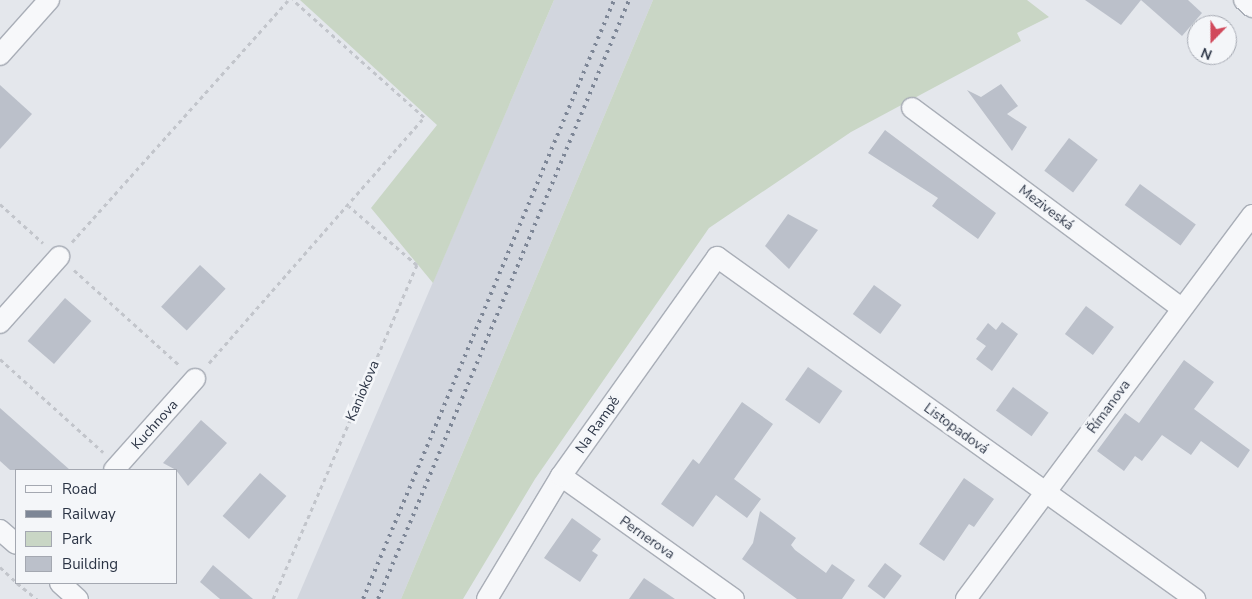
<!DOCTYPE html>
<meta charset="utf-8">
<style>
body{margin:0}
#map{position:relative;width:1252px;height:599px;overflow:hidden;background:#e4e7ec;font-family:"Nunito Sans",sans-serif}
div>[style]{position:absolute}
.built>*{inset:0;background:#d2d6de}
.green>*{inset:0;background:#c9d6c5}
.building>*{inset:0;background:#bbc0ca;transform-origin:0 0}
.path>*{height:3px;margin-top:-1.5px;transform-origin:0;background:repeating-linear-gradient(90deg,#c2c5cb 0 4px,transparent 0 8px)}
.roads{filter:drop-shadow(1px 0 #a9aeb7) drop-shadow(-1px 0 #a9aeb7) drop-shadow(0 1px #a9aeb7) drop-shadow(0 -1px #a9aeb7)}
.street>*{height:20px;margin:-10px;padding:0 10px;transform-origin:10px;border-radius:10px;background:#f7f8fa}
.rail>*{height:4px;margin-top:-2px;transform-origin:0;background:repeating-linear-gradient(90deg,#7d8696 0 2.5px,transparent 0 7.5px)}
span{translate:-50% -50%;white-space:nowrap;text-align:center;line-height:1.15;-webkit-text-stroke:5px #f4f6f9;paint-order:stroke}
.street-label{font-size:14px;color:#2b3445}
.legend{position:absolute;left:15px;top:469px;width:162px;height:115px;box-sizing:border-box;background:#f4f6f9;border:1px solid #a4a8b1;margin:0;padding:6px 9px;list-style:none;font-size:15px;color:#2b3445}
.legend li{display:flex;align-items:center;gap:10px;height:25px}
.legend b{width:25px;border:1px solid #a4a8b1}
.north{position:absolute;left:1187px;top:15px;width:50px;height:50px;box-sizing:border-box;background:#f4f6f9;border:1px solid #a4a8b1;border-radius:50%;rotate:202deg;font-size:14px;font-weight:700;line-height:20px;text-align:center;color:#2b3445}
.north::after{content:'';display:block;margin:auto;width:18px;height:22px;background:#d1495b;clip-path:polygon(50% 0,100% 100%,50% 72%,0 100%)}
</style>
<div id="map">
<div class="built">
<i style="clip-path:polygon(554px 0,653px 0,401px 599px,297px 599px)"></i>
</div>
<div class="green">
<i style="clip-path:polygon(300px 0,554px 0,433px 283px,371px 208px,437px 125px)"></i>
<i style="clip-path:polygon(653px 0,1027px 0,1049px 17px,1017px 33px,1021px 41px,851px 132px,709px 228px,535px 479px,463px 599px,401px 599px)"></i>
</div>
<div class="building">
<i style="clip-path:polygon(1085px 0,1141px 0,1121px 25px)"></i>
<i style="clip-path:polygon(1141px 0,1188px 0,1202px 13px,1182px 36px)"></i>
<i style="clip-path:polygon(1001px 84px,1018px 106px,1007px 114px,1027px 127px,1012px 151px,967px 90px,981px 97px)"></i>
<i style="clip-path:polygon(0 85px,32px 114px,0 149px)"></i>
<i style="clip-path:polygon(885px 130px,996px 213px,978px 239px,932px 206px,938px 198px,868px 153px)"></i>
<i style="left:1069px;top:138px;width:36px;height:41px;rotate:37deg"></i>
<i style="left:1140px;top:184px;width:69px;height:26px;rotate:36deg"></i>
<i style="clip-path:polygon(788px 214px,818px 230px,789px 269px,765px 246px)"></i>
<i style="left:200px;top:265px;width:35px;height:57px;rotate:43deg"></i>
<i style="left:874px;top:285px;width:34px;height:36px;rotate:36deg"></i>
<i style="left:65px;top:298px;width:35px;height:57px;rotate:41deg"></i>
<i style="left:1086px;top:306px;width:35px;height:35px;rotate:37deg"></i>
<i style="clip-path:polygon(1002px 322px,1018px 334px,992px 371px,976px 359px,986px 346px,976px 339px,988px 323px,996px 330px)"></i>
<i style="clip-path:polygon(1184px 360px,1214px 382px,1194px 409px,1250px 450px,1238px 468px,1201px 441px,1191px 455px,1162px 435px,1142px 461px,1135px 456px,1124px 471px,1097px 451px,1125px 413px,1139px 423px)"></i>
<i style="left:808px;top:367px;width:42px;height:40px;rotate:35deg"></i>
<i style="left:1013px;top:387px;width:44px;height:29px;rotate:36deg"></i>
<i style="clip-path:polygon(742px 402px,773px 424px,734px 479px,761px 499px,747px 518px,716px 495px,693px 527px,661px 504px,693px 459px,699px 464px)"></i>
<i style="clip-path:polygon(0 408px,70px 470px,10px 470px,0 461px)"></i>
<i style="clip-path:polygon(201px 420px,227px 443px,188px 486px,176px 470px,163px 463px)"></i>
<i style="left:260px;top:473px;width:35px;height:57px;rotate:41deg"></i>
<i style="clip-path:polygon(964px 478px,994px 499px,974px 527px,969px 524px,944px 561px,919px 544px)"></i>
<i style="clip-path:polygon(760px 511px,796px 538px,791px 545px,795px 550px,826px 573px,832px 564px,855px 580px,842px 599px,797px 599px,742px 559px,753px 543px)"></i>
<i style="clip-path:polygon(572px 518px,601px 539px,592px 551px,598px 555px,580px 582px,544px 558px)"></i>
<i style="left:885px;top:563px;width:21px;height:29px;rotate:37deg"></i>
<i style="clip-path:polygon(213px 565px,253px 599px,220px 599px,200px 582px)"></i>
<i style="clip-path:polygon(644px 578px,675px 599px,629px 599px)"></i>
</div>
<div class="path">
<i style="left:0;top:204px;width:58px;rotate:42.2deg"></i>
<i style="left:72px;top:242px;width:324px;rotate:-48.2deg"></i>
<i style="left:74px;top:270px;width:142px;rotate:42.1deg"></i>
<i style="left:0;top:359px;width:139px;rotate:42.1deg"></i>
<i style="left:209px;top:363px;width:327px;rotate:-48.8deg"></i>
<i style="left:424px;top:117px;width:176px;rotate:-138.2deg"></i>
<i style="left:0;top:567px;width:22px;rotate:43deg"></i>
<i style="left:17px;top:583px;width:26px;rotate:39deg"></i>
<i style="left:273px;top:599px;width:364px;rotate:-66.7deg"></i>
<i style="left:417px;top:265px;width:90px;rotate:-139.1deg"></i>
</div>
<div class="roads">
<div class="street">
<i style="left:1244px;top:0;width:11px;rotate:41deg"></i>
<i style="left:0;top:55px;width:74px;rotate:-48.3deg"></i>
<i style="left:912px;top:108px;width:335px;rotate:36.6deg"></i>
<i style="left:0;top:323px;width:89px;rotate:-48.2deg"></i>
<i style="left:114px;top:470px;width:122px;rotate:-48.3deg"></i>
<i style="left:561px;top:476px;width:212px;rotate:35.4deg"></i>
<i style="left:0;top:530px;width:21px;rotate:41deg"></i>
<i style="left:60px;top:583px;width:24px;rotate:42deg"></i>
<i style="left:487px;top:599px;width:144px;rotate:-59deg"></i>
<i style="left:561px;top:476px;width:269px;rotate:-54.5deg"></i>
<i style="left:717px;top:257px;width:588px;rotate:35.58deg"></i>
<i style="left:966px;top:599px;width:479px;rotate:-53.3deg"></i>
</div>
</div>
<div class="rail">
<i style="left:363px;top:599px;width:649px;rotate:-67.26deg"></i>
<i style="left:378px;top:599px;width:649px;rotate:-67.26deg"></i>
</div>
<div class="street-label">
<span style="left:1046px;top:208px;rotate:37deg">Meziveská</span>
<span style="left:363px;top:391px;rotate:-67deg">Kaniokova</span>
<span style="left:1109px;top:407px;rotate:-54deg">Římanova</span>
<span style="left:155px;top:425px;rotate:-48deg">Kuchnova</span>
<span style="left:598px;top:425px;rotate:-55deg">Na Rampě</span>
<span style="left:956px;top:429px;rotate:36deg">Listopadová</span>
<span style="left:647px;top:538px;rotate:35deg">Pernerova</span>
</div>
<ul class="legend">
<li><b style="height:6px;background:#f7f8fa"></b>Road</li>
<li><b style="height:6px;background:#7d8696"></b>Railway</li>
<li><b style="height:14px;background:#c9d6c5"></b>Park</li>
<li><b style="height:14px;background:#bbc0ca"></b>Building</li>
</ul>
<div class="north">N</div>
</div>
